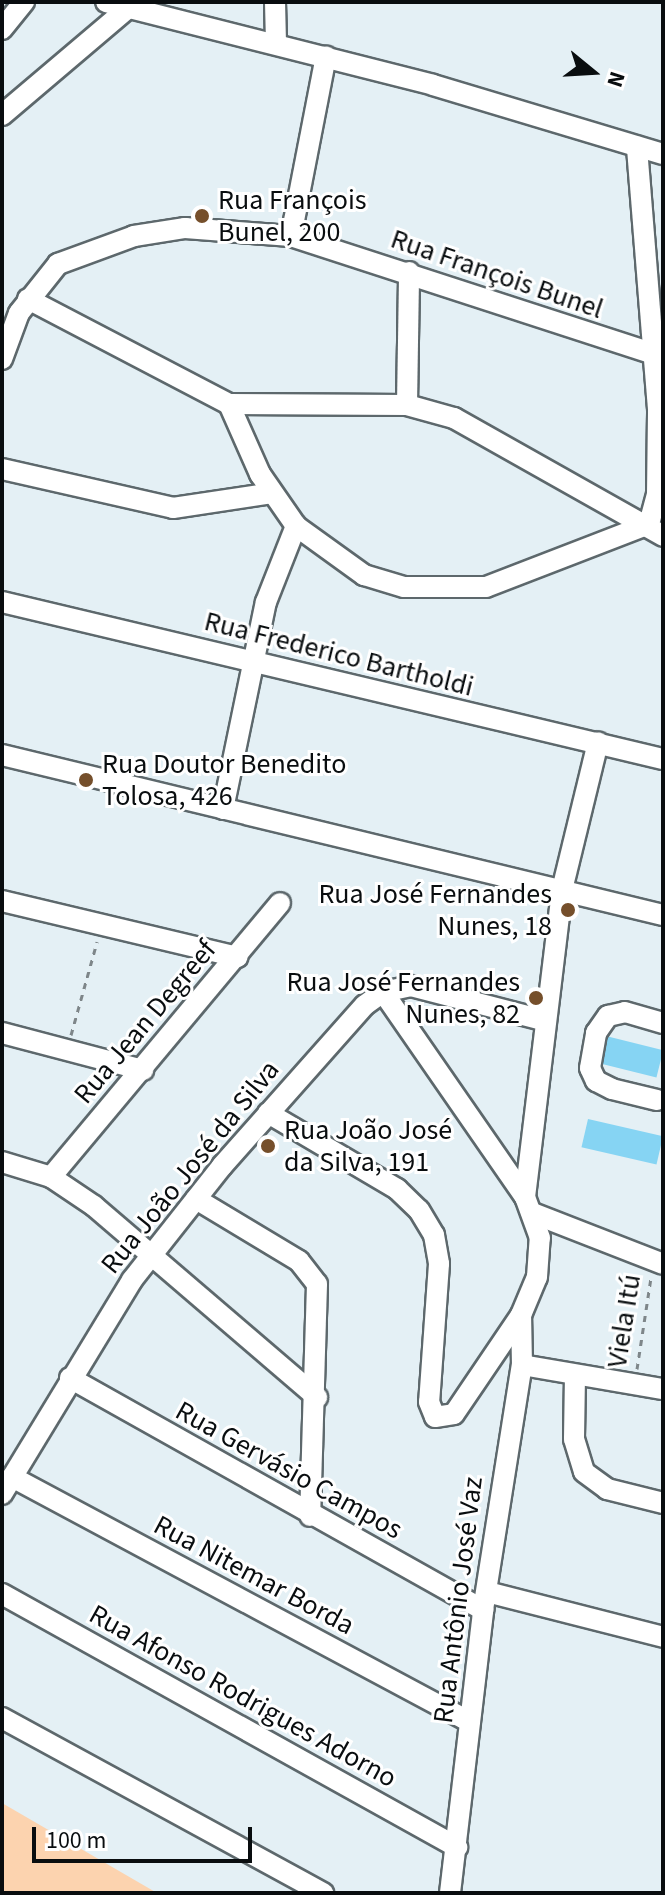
<!DOCTYPE html>
<meta charset="utf-8">
<style>
body{margin:0}
#map{position:relative;width:665px;height:1895px;overflow:hidden;background:#e4f0f5;font-family:"Source Sans 3",sans-serif}
div>[style]{position:absolute}
.green>*{inset:0;background:#fcd3af}
.building>*{inset:0;background:#86d4f3;transform-origin:0 0}
.path>*{height:3px;margin-top:-1.5px;transform-origin:0;background:repeating-linear-gradient(90deg,#7e8689 0 6px,transparent 0 12px)}
.roads{filter:drop-shadow(2px 0 #5d686c) drop-shadow(-2px 0 #5d686c) drop-shadow(0 2px #5d686c) drop-shadow(0 -2px #5d686c)}
.minor>*{height:20px;margin:-10px;padding:0 10px;transform-origin:10px;border-radius:10px;background:#fff}
.dots>*{width:22px;height:22px;translate:-50% -50%;box-sizing:border-box;border:4px solid #fff;border-radius:50%}
span{translate:-50% -50%;white-space:nowrap;text-align:center;line-height:1.15;-webkit-text-stroke:6px #fff;paint-order:stroke}
.poi-label{font-size:28px;color:#090d0f}
.left{translate:0 -50%;text-align:left}
.right{translate:-100% -50%;text-align:right}
.street-label{font-size:28px;color:#090d0f}
.frame{position:absolute;inset:0;border:4px solid #090d0f;pointer-events:none}
.north{position:absolute;left:553px;top:32px;width:80px;height:80px;-webkit-text-stroke:6px #fff;paint-order:stroke;rotate:108deg;font-size:22px;font-weight:700;line-height:32px;text-align:center;color:#090d0f}
.north::after{content:'';display:block;margin:auto;width:28px;height:36px;background:#090d0f;clip-path:polygon(50% 0,100% 100%,50% 72%,0 100%)}
.scale{position:absolute;left:32px;top:1827px;width:220px;height:36px;box-sizing:border-box;border:4px solid #090d0f;border-top:0;padding-left:10px;font-size:24px;line-height:28px;white-space:nowrap;color:#090d0f;-webkit-text-stroke:6px #fff;paint-order:stroke}
</style>
<div id="map">
<div class="green">
<i style="clip-path:polygon(2px 1803px,157px 1893px,2px 1892px)"></i>
</div>
<div class="building">
<i style="left:606px;top:1036px;width:59px;height:28px;rotate:14deg"></i>
<i style="left:588px;top:1119px;width:77px;height:29px;rotate:13deg"></i>
</div>
<div class="path">
<i style="left:71px;top:1035px;width:97px;rotate:-74.4deg"></i>
<i style="left:637px;top:1369px;width:92px;rotate:-81.3deg"></i>
</div>
<div class="roads">
<div class="minor">
<i style="left:106px;top:2px;width:337px;rotate:14.2deg"></i>
<i style="left:433px;top:85px;width:240px;rotate:16.7deg"></i>
<i style="left:275px;top:2px;width:41px;rotate:88.6deg"></i>
<i style="left:2px;top:29px;width:35px;rotate:-51deg"></i>
<i style="left:2px;top:115px;width:164px;rotate:-40.3deg"></i>
<i style="left:291px;top:236px;width:183px;rotate:-79deg"></i>
<i style="left:28px;top:299px;width:227px;rotate:27.6deg"></i>
<i style="left:229px;top:404px;width:178px;rotate:0.3deg"></i>
<i style="left:407px;top:405px;width:49px;rotate:15.5deg"></i>
<i style="left:454px;top:418px;width:240px;rotate:29.4deg"></i>
<i style="left:2px;top:359px;width:49px;rotate:-69.7deg"></i>
<i style="left:19px;top:313px;width:63px;rotate:-51.5deg"></i>
<i style="left:58px;top:264px;width:81px;rotate:-20.2deg"></i>
<i style="left:134px;top:236px;width:52px;rotate:-8.9deg"></i>
<i style="left:185px;top:228px;width:106px;rotate:4.3deg"></i>
<i style="left:291px;top:236px;width:382px;rotate:18deg"></i>
<i style="left:229px;top:404px;width:77px;rotate:66.1deg"></i>
<i style="left:260px;top:474px;width:63px;rotate:55.3deg"></i>
<i style="left:296px;top:526px;width:84px;rotate:35.8deg"></i>
<i style="left:364px;top:575px;width:42px;rotate:16.7deg"></i>
<i style="left:404px;top:587px;width:82px"></i>
<i style="left:486px;top:587px;width:175px;rotate:-21.1deg"></i>
<i style="left:649px;top:524px;width:30px;rotate:-75deg"></i>
<i style="left:657px;top:495px;width:86px;rotate:-89.3deg"></i>
<i style="left:658px;top:409px;width:263px;rotate:-94.6deg"></i>
<i style="left:407px;top:405px;width:133px;rotate:-89.1deg"></i>
<i style="left:2px;top:469px;width:175px;rotate:12.8deg"></i>
<i style="left:173px;top:508px;width:100px;rotate:-8.6deg"></i>
<i style="left:2px;top:602px;width:679px;rotate:13.36deg"></i>
<i style="left:2px;top:755px;width:680px;rotate:13.61deg"></i>
<i style="left:223px;top:809px;width:211px;rotate:-78.3deg"></i>
<i style="left:266px;top:602px;width:82px;rotate:-68.5deg"></i>
<i style="left:2px;top:901px;width:242px;rotate:13.4deg"></i>
<i style="left:2px;top:1033px;width:146px;rotate:14.7deg"></i>
<i style="left:657px;top:1100px;width:46px;rotate:-166.3deg"></i>
<i style="left:612px;top:1089px;width:18px;rotate:-153deg"></i>
<i style="left:596px;top:1081px;width:14px;rotate:-115deg"></i>
<i style="left:590px;top:1068px;width:36px;rotate:-80deg"></i>
<i style="left:596px;top:1033px;width:21px;rotate:-55deg"></i>
<i style="left:608px;top:1016px;width:17px;rotate:-13deg"></i>
<i style="left:625px;top:1012px;width:40px;rotate:16deg"></i>
<i style="left:268px;top:1113px;width:150px;rotate:30.5deg"></i>
<i style="left:397px;top:1189px;width:30px;rotate:44deg"></i>
<i style="left:419px;top:1210px;width:29px;rotate:59deg"></i>
<i style="left:434px;top:1235px;width:29px;rotate:80deg"></i>
<i style="left:439px;top:1264px;width:138px;rotate:94.1deg"></i>
<i style="left:429px;top:1402px;width:16px;rotate:68deg"></i>
<i style="left:435px;top:1417px;width:19px;rotate:-9deg"></i>
<i style="left:454px;top:1414px;width:120px;rotate:-55.9deg"></i>
<i style="left:521px;top:1315px;width:41px;rotate:-67.2deg"></i>
<i style="left:537px;top:1277px;width:39px;rotate:-86deg"></i>
<i style="left:540px;top:1238px;width:44px;rotate:-110.1deg"></i>
<i style="left:525px;top:1197px;width:249px;rotate:-124.7deg"></i>
<i style="left:2px;top:1162px;width:51px;rotate:17deg"></i>
<i style="left:51px;top:1177px;width:52px;rotate:34deg"></i>
<i style="left:94px;top:1206px;width:294px;rotate:40.6deg"></i>
<i style="left:51px;top:1177px;width:357px;rotate:-50.1deg"></i>
<i style="left:525px;top:1197px;width:309px;rotate:-83.1deg"></i>
<i style="left:562px;top:890px;width:152px;rotate:-76.3deg"></i>
<i style="left:196px;top:1199px;width:120px;rotate:31deg"></i>
<i style="left:299px;top:1261px;width:29px;rotate:52deg"></i>
<i style="left:317px;top:1284px;width:232px;rotate:91.7deg"></i>
<i style="left:535px;top:1214px;width:137px;rotate:21.3deg"></i>
<i style="left:522px;top:1365px;width:143px;rotate:9.7deg"></i>
<i style="left:575px;top:1375px;width:64px;rotate:90.9deg"></i>
<i style="left:574px;top:1439px;width:34px;rotate:73deg"></i>
<i style="left:584px;top:1472px;width:29px;rotate:36deg"></i>
<i style="left:607px;top:1489px;width:58px;rotate:14deg"></i>
<i style="left:70px;top:1378px;width:474px;rotate:29.3deg"></i>
<i style="left:12px;top:1477px;width:519px;rotate:28.14deg"></i>
<i style="left:2px;top:1494px;width:250px;rotate:-58.7deg"></i>
<i style="left:132px;top:1280px;width:145px;rotate:-51.7deg"></i>
<i style="left:222px;top:1166px;width:215px;rotate:-48.4deg"></i>
<i style="left:365px;top:1005px;width:22px;rotate:-36deg"></i>
<i style="left:383px;top:992px;width:29px;rotate:-12deg"></i>
<i style="left:411px;top:986px;width:135px;rotate:14.5deg"></i>
<i style="left:487px;top:1592px;width:182px;rotate:14.3deg"></i>
<i style="left:2px;top:1594px;width:521px;rotate:29.08deg"></i>
<i style="left:2px;top:1718px;width:366px;rotate:28.6deg"></i>
<i style="left:450px;top:1893px;width:285px;rotate:-83.3deg"></i>
<i style="left:483px;top:1610px;width:248px;rotate:-81deg"></i>
<i style="left:522px;top:1365px;width:50px;rotate:-91.1deg"></i>
</div>
</div>
<div class="dots">
<i style="left:202px;top:216px;background:#754f2b"></i>
<i style="left:86px;top:780px;background:#754f2b"></i>
<i style="left:568px;top:910px;background:#754f2b"></i>
<i style="left:536px;top:998px;background:#754f2b"></i>
<i style="left:268px;top:1146px;background:#754f2b"></i>
</div>
<div class="poi-label">
<span class="left" style="left:218px;top:216px">Rua François<br>Bunel, 200</span>
<span class="left" style="left:102px;top:780px">Rua Doutor Benedito<br>Tolosa, 426</span>
<span class="right" style="left:552px;top:910px">Rua José Fernandes<br>Nunes, 18</span>
<span class="right" style="left:520px;top:998px">Rua José Fernandes<br>Nunes, 82</span>
<span class="left" style="left:284px;top:1146px">Rua João José<br>da Silva, 191</span>
</div>
<div class="street-label">
<span style="left:497px;top:274px;rotate:19deg">Rua François Bunel</span>
<span style="left:339px;top:654px;rotate:14deg">Rua Frederico Bartholdi</span>
<span style="left:145px;top:1022px;rotate:-50deg">Rua Jean Degreef</span>
<span style="left:190px;top:1167px;rotate:-51deg">Rua João José da Silva</span>
<span style="left:624px;top:1321px;rotate:-81deg">Viela Itú</span>
<span style="left:289px;top:1470px;rotate:29deg">Rua Gervásio Campos</span>
<span style="left:254px;top:1575px;rotate:28deg">Rua Nitemar Borda</span>
<span style="left:458px;top:1600px;rotate:-83deg">Rua Antônio José Vaz</span>
<span style="left:243px;top:1696px;rotate:29deg">Rua Afonso Rodrigues Adorno</span>
</div>
<div class="frame"></div>
<div class="north">N</div>
<div class="scale">100 m</div>
</div>
